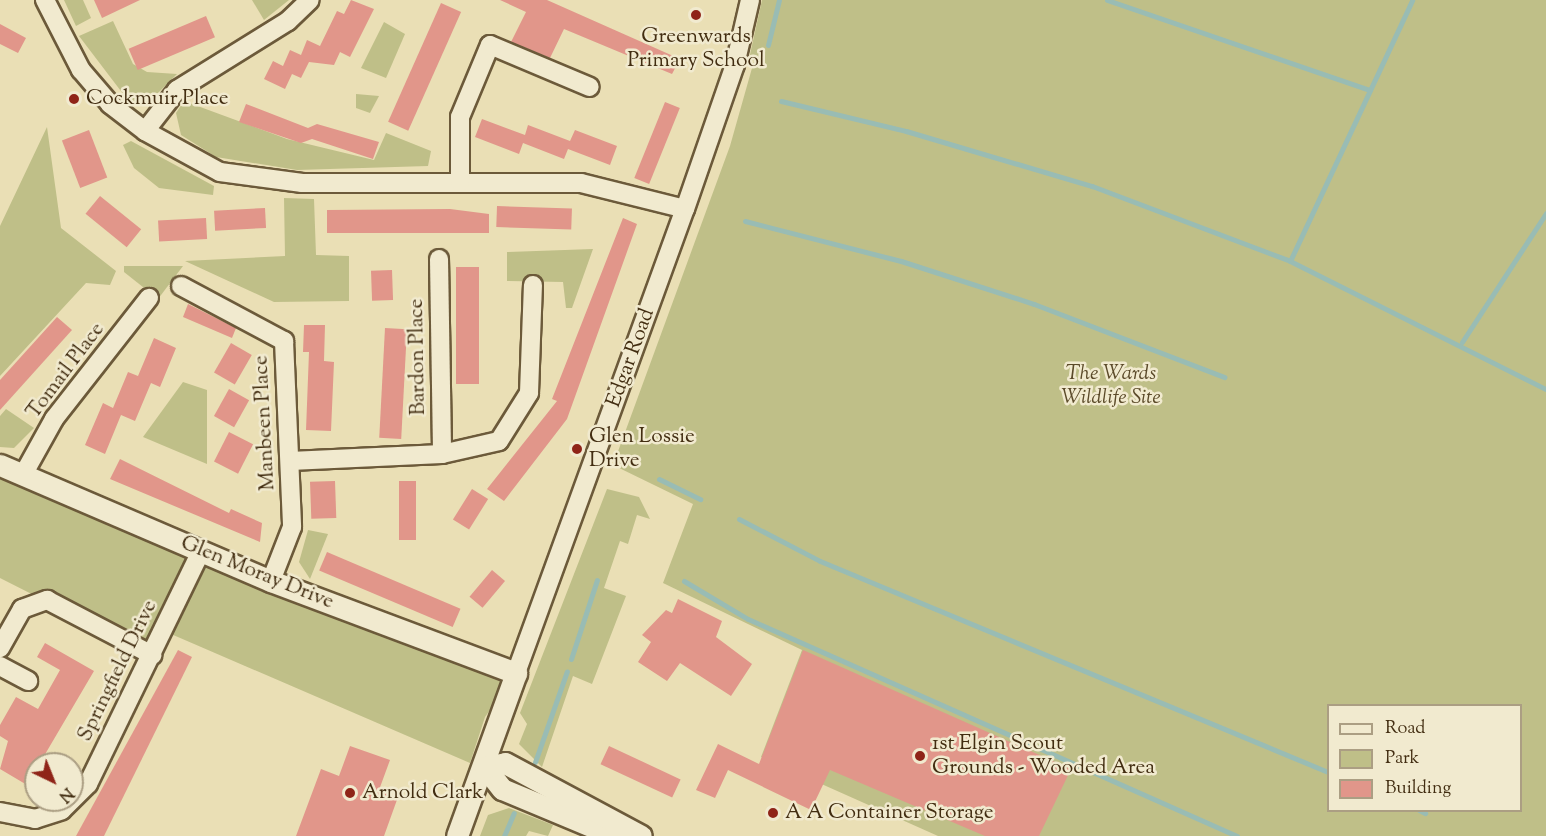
<!DOCTYPE html>
<style>
body{margin:0}
#map{position:relative;width:1546px;height:836px;overflow:hidden;background:#eadfb5;font-family:"Sorts Mill Goudy",serif}
div>[style]{position:absolute}
.green>*{inset:0;background:#bfbf88}
.stream>*{height:5px;margin:-2.5px;padding:0 2.5px;transform-origin:2.5px;border-radius:2.5px;background:#99bcb4}
.building>*{inset:0;background:#e1968a;transform-origin:0 0}
.roads{filter:drop-shadow(2px 0 #6c5a3a) drop-shadow(-2px 0 #6c5a3a) drop-shadow(0 2px #6c5a3a) drop-shadow(0 -2px #6c5a3a)}
.minor>*{height:18px;margin:-9px;padding:0 9px;transform-origin:9px;border-radius:9px;background:#f1eacf}
.tertiary>*{height:21px;margin:-10.5px;padding:0 10.5px;transform-origin:10.5px;border-radius:10.5px;background:#f1eacf}
.dots>*{width:16px;height:16px;translate:-50% -50%;box-sizing:border-box;border:3px solid #f1eacf;border-radius:50%}
span{translate:-50% -50%;white-space:nowrap;text-align:center;line-height:1.15;-webkit-text-stroke:5px #f1eacf;paint-order:stroke}
.poi-label{font-size:21px;color:#422d11}
.left{translate:0 -50%;text-align:left}
.street-label{font-size:21px;color:#422d11}
.park-label{font-size:21px;color:#5b4a29;font-style:italic}
.legend{position:absolute;left:1327px;top:704px;width:195px;height:108px;box-sizing:border-box;background:#f1eacf;border:2px solid #ab9e83;margin:0;padding:8px 10px;list-style:none;font-size:18px;color:#422d11}
.legend li{display:flex;align-items:center;gap:12px;height:30px}
.legend b{width:30px;border:2px solid #ab9e83}
.north{position:absolute;left:24px;top:752px;width:60px;height:60px;box-sizing:border-box;background:#f1eacf;border:2px solid #ab9e83;border-radius:50%;rotate:137deg;font-size:16px;font-weight:700;line-height:24px;text-align:center;color:#422d11}
.north::after{content:'';display:block;margin:auto;width:21px;height:27px;background:#8f2418;clip-path:polygon(50% 0,100% 100%,50% 72%,0 100%)}
</style>
<div id="map">
<div class="green">
<i style="clip-path:polygon(64px 0,83px 0,91px 18px,76px 26px)"></i>
<i style="clip-path:polygon(252px 0,289px 0,264px 20px)"></i>
<i style="clip-path:polygon(evenodd,762px 0,1546px 0,1546px 836px,938px 836px,761px 757px,802px 650px,663px 583px,693px 504px,613px 465px,730px 146px,754px 61px,749px 59px,762px 0,1328px 706px,1520px 706px,1520px 810px,1328px 810px,1328px 706px)"></i>
<i style="clip-path:polygon(113px 21px,133px 64px,147px 72px,177px 74px,148px 103px,130px 103px,79px 36px)"></i>
<i style="clip-path:polygon(384px 22px,405px 34px,386px 78px,361px 68px)"></i>
<i style="clip-path:polygon(356px 94px,379px 96px,370px 113px,356px 108px)"></i>
<i style="clip-path:polygon(184px 101px,287px 139px,374px 160px,386px 133px,431px 151px,428px 166px,297px 170px,216px 157px,181px 135px,176px 113px)"></i>
<i style="clip-path:polygon(47px 127px,61px 228px,116px 271px,110px 285px,86px 283px,0 376px,0 226px)"></i>
<i style="clip-path:polygon(131px 141px,214px 186px,213px 195px,159px 188px,134px 168px,123px 145px)"></i>
<i style="clip-path:polygon(284px 198px,314px 199px,316px 255px,349px 256px,349px 301px,274px 302px,185px 261px,285px 256px)"></i>
<i style="clip-path:polygon(593px 249px,572px 308px,566px 308px,563px 282px,507px 281px,507px 252px)"></i>
<i style="clip-path:polygon(124px 266px,183px 266px,158px 299px,124px 272px)"></i>
<i style="clip-path:polygon(183px 382px,207px 390px,207px 464px,143px 437px)"></i>
<i style="clip-path:polygon(6px 409px,34px 428px,14px 448px,0 447px,0 416px)"></i>
<i style="clip-path:polygon(0 465px,516px 673px,485px 717px,470px 763px,164px 631px,152px 655px,0 578px)"></i>
<i style="clip-path:polygon(607px 489px,639px 497px,650px 519px,637px 515px,628px 544px,620px 541px,604px 588px,626px 596px,592px 684px,573px 676px,542px 767px,519px 744px,527px 724px,520px 713px)"></i>
<i style="clip-path:polygon(308px 530px,328px 534px,310px 579px,299px 562px)"></i>
<i style="clip-path:polygon(509px 808px,553px 825px,548px 836px,529px 831px,526px 836px,480px 836px,488px 815px)"></i>
</div>
<div class="stream">
<i style="left:1107px;top:0;width:278px;rotate:18.9deg"></i>
<i style="left:768px;top:45px;width:46px;rotate:-76.3deg"></i>
<i style="left:781px;top:101px;width:129px;rotate:13.5deg"></i>
<i style="left:906px;top:131px;width:194px;rotate:16.5deg"></i>
<i style="left:1092px;top:186px;width:212px;rotate:20.7deg"></i>
<i style="left:1290px;top:261px;width:286px;rotate:26.6deg"></i>
<i style="left:745px;top:221px;width:161px;rotate:14.4deg"></i>
<i style="left:901px;top:261px;width:140px;rotate:17.9deg"></i>
<i style="left:1034px;top:304px;width:204px;rotate:21deg"></i>
<i style="left:1290px;top:261px;width:288px;rotate:-64.9deg"></i>
<i style="left:1462px;top:342px;width:154px;rotate:-56.9deg"></i>
<i style="left:659px;top:479px;width:46px;rotate:26deg"></i>
<i style="left:739px;top:519px;width:91px;rotate:27.4deg"></i>
<i style="left:820px;top:561px;width:550px;rotate:22.56deg"></i>
<i style="left:684px;top:581px;width:74px;rotate:30.7deg"></i>
<i style="left:748px;top:619px;width:535px;rotate:23.93deg"></i>
<i style="left:571px;top:659px;width:83px;rotate:-71.8deg"></i>
<i style="left:535px;top:762px;width:96px;rotate:-70.6deg"></i>
<i style="left:1419px;top:810px;width:7px;rotate:27deg"></i>
<i style="left:504px;top:836px;width:25px;rotate:-67deg"></i>
</div>
<div class="building">
<i style="clip-path:polygon(94px 0,140px 0,102px 18px)"></i>
<i style="clip-path:polygon(351px 0,374px 9px,350px 57px,340px 52px,334px 65px,309px 62px,301px 78px,292px 74px,285px 89px,264px 79px,273px 61px,283px 66px,290px 50px,301px 55px,307px 40px,320px 46px,337px 11px,344px 14px)"></i>
<i style="clip-path:polygon(500px 0,547px 0,680px 59px,672px 74px,564px 29px,550px 58px,511px 42px,526px 12px)"></i>
<i style="left:441px;top:3px;width:22px;height:130px;rotate:24deg"></i>
<i style="left:206px;top:16px;width:23px;height:84px;rotate:67deg"></i>
<i style="clip-path:polygon(0 24px,26px 38px,18px 53px,0 44px)"></i>
<i style="left:665px;top:102px;width:16px;height:82px;rotate:22deg"></i>
<i style="clip-path:polygon(246px 104px,308px 128px,317px 124px,379px 142px,373px 159px,312px 139px,301px 143px,239px 122px)"></i>
<i style="clip-path:polygon(482px 119px,525px 135px,528px 125px,570px 141px,575px 130px,617px 146px,610px 165px,568px 149px,564px 159px,523px 143px,519px 154px,475px 137px)"></i>
<i style="left:89px;top:130px;width:51px;height:29px;rotate:69deg"></i>
<i style="left:100px;top:196px;width:53px;height:23px;rotate:39deg"></i>
<i style="left:497px;top:206px;width:75px;height:21px;rotate:2deg"></i>
<i style="left:265px;top:208px;width:20px;height:51px;rotate:87deg"></i>
<i style="clip-path:polygon(450px 209px,489px 214px,489px 233px,327px 233px,327px 210px)"></i>
<i style="left:206px;top:218px;width:21px;height:48px;rotate:87deg"></i>
<i style="clip-path:polygon(623px 218px,637px 224px,567px 419px,504px 501px,487px 489px,557px 401px,552px 399px)"></i>
<i style="left:456px;top:267px;width:23px;height:117px"></i>
<i style="left:392px;top:270px;width:30px;height:21px;rotate:88deg"></i>
<i style="clip-path:polygon(188px 304px,236px 328px,232px 338px,183px 317px)"></i>
<i style="clip-path:polygon(57px 317px,72px 330px,0 410px,0 380px)"></i>
<i style="clip-path:polygon(304px 325px,325px 325px,324px 361px,334px 362px,331px 431px,306px 430px,309px 352px,303px 352px)"></i>
<i style="left:385px;top:328px;width:22px;height:110px;rotate:3deg"></i>
<i style="clip-path:polygon(154px 338px,176px 348px,160px 387px,151px 383px,135px 421px,121px 415px,105px 454px,85px 445px,103px 403px,113px 408px,128px 372px,138px 376px)"></i>
<i style="left:231px;top:343px;width:24px;height:34px;rotate:30deg"></i>
<i style="left:229px;top:389px;width:23px;height:31px;rotate:29deg"></i>
<i style="left:229px;top:432px;width:27px;height:33px;rotate:27deg"></i>
<i style="clip-path:polygon(120px 459px,229px 513px,231px 509px,262px 523px,260px 542px,110px 479px)"></i>
<i style="left:335px;top:481px;width:37px;height:25px;rotate:88deg"></i>
<i style="left:399px;top:481px;width:17px;height:59px"></i>
<i style="left:472px;top:489px;width:19px;height:36px;rotate:32deg"></i>
<i style="left:327px;top:552px;width:145px;height:20px;rotate:23deg"></i>
<i style="left:492px;top:570px;width:17px;height:35px;rotate:40deg"></i>
<i style="clip-path:polygon(678px 599px,722px 621px,716px 637px,752px 664px,731px 696px,680px 663px,667px 681px,638px 662px,651px 642px,642px 635px,666px 610px,672px 613px)"></i>
<i style="clip-path:polygon(45px 643px,94px 671px,27px 785px,0 769px,8px 741px,0 736px,0 725px,16px 697px,38px 709px,60px 670px,37px 657px)"></i>
<i style="clip-path:polygon(178px 650px,192px 657px,104px 836px,76px 836px)"></i>
<i style="clip-path:polygon(803px 650px,1071px 769px,1039px 836px,985px 836px,830px 770px,811px 810px,728px 770px,715px 798px,696px 790px,718px 744px,759px 764px)"></i>
<i style="clip-path:polygon(350px 746px,390px 760px,379px 790px,398px 797px,384px 836px,296px 836px,321px 769px,339px 776px)"></i>
<i style="left:609px;top:746px;width:79px;height:20px;rotate:25deg"></i>
</div>
<div class="roads">
<div class="minor">
<i style="left:45px;top:0;width:79px;rotate:62.8deg"></i>
<i style="left:81px;top:70px;width:45px;rotate:49.5deg"></i>
<i style="left:110px;top:104px;width:44px;rotate:37.6deg"></i>
<i style="left:145px;top:131px;width:85px;rotate:28.7deg"></i>
<i style="left:220px;top:172px;width:83px;rotate:7.6deg"></i>
<i style="left:302px;top:183px;width:279px"></i>
<i style="left:581px;top:183px;width:107px;rotate:14deg"></i>
<i style="left:145px;top:131px;width:52px;rotate:-52deg"></i>
<i style="left:177px;top:90px;width:131px;rotate:-31.9deg"></i>
<i style="left:288px;top:21px;width:30px;rotate:-44deg"></i>
<i style="left:460px;top:182px;width:65px;rotate:-90deg"></i>
<i style="left:460px;top:117px;width:78px;rotate:-67.4deg"></i>
<i style="left:490px;top:45px;width:108px;rotate:22.8deg"></i>
<i style="left:439px;top:259px;width:195px;rotate:89.1deg"></i>
<i style="left:181px;top:286px;width:117px;rotate:28.1deg"></i>
<i style="left:284px;top:341px;width:186px;rotate:87.5deg"></i>
<i style="left:292px;top:527px;width:58px;rotate:111.3deg"></i>
<i style="left:290px;top:461px;width:152px;rotate:-2.6deg"></i>
<i style="left:442px;top:454px;width:58px;rotate:-12.8deg"></i>
<i style="left:499px;top:441px;width:57px;rotate:-58deg"></i>
<i style="left:529px;top:393px;width:108px;rotate:-87.9deg"></i>
<i style="left:23px;top:475px;width:64px;rotate:-61deg"></i>
<i style="left:54px;top:419px;width:154px;rotate:-51.9deg"></i>
<i style="left:0;top:648px;width:45px;rotate:-60.6deg"></i>
<i style="left:22px;top:609px;width:27px;rotate:-20deg"></i>
<i style="left:47px;top:600px;width:119px;rotate:27.6deg"></i>
<i style="left:0;top:666px;width:32px;rotate:28deg"></i>
<i style="left:516px;top:673px;width:494px;rotate:-70deg"></i>
<i style="left:685px;top:209px;width:152px;rotate:-70.9deg"></i>
<i style="left:735px;top:65px;width:67px;rotate:-77deg"></i>
<i style="left:0;top:812px;width:36px;rotate:11deg"></i>
<i style="left:35px;top:819px;width:28px;rotate:-18deg"></i>
<i style="left:62px;top:810px;width:37px;rotate:-45deg"></i>
<i style="left:88px;top:784px;width:259px;rotate:-64.1deg"></i>
</div>
<div class="tertiary">
<i style="left:0;top:465px;width:295px;rotate:23.2deg"></i>
<i style="left:271px;top:581px;width:262px;rotate:20.6deg"></i>
<i style="left:516px;top:673px;width:173px;rotate:109.9deg"></i>
<i style="left:615px;top:836px;width:122px;rotate:-157.4deg"></i>
<i style="left:502px;top:789px;width:28px;rotate:-128deg"></i>
<i style="left:485px;top:767px;width:20px;rotate:-11deg"></i>
<i style="left:505px;top:763px;width:154px;rotate:28.2deg"></i>
</div>
</div>
<div class="dots">
<i style="left:696px;top:15px;background:#8f2418"></i>
<i style="left:74px;top:99px;background:#8f2418"></i>
<i style="left:577px;top:449px;background:#8f2418"></i>
<i style="left:920px;top:756px;background:#8f2418"></i>
<i style="left:350px;top:793px;background:#8f2418"></i>
<i style="left:773px;top:813px;background:#8f2418"></i>
</div>
<div class="poi-label">
<span style="left:696px;top:49px">Greenwards<br>Primary School</span>
<span class="left" style="left:86px;top:99px">Cockmuir Place</span>
<span class="left" style="left:589px;top:449px">Glen Lossie<br>Drive</span>
<span class="left" style="left:932px;top:756px">1st Elgin Scout<br>Grounds - Wooded Area</span>
<span class="left" style="left:362px;top:793px">Arnold Clark</span>
<span class="left" style="left:785px;top:813px">A A Container Storage</span>
</div>
<div class="street-label">
<span style="left:418px;top:357px;rotate:-91deg">Bardon Place</span>
<span style="left:631px;top:358px;rotate:-70deg">Edgar Road</span>
<span style="left:66px;top:371px;rotate:-53deg">Tomail Place</span>
<span style="left:265px;top:423px;rotate:-93deg">Manbeen Place</span>
<span style="left:257px;top:573px;rotate:22deg">Glen Moray Drive</span>
<span style="left:118px;top:671px;rotate:-64deg">Springfield Drive</span>
</div>
<div class="park-label">
<span style="left:1111px;top:386px">The Wards<br>Wildlife Site</span>
</div>
<ul class="legend">
<li><b style="height:8px;background:#f1eacf"></b>Road</li>
<li><b style="height:16px;background:#bfbf88"></b>Park</li>
<li><b style="height:16px;background:#e1968a"></b>Building</li>
</ul>
<div class="north">N</div>
</div>
